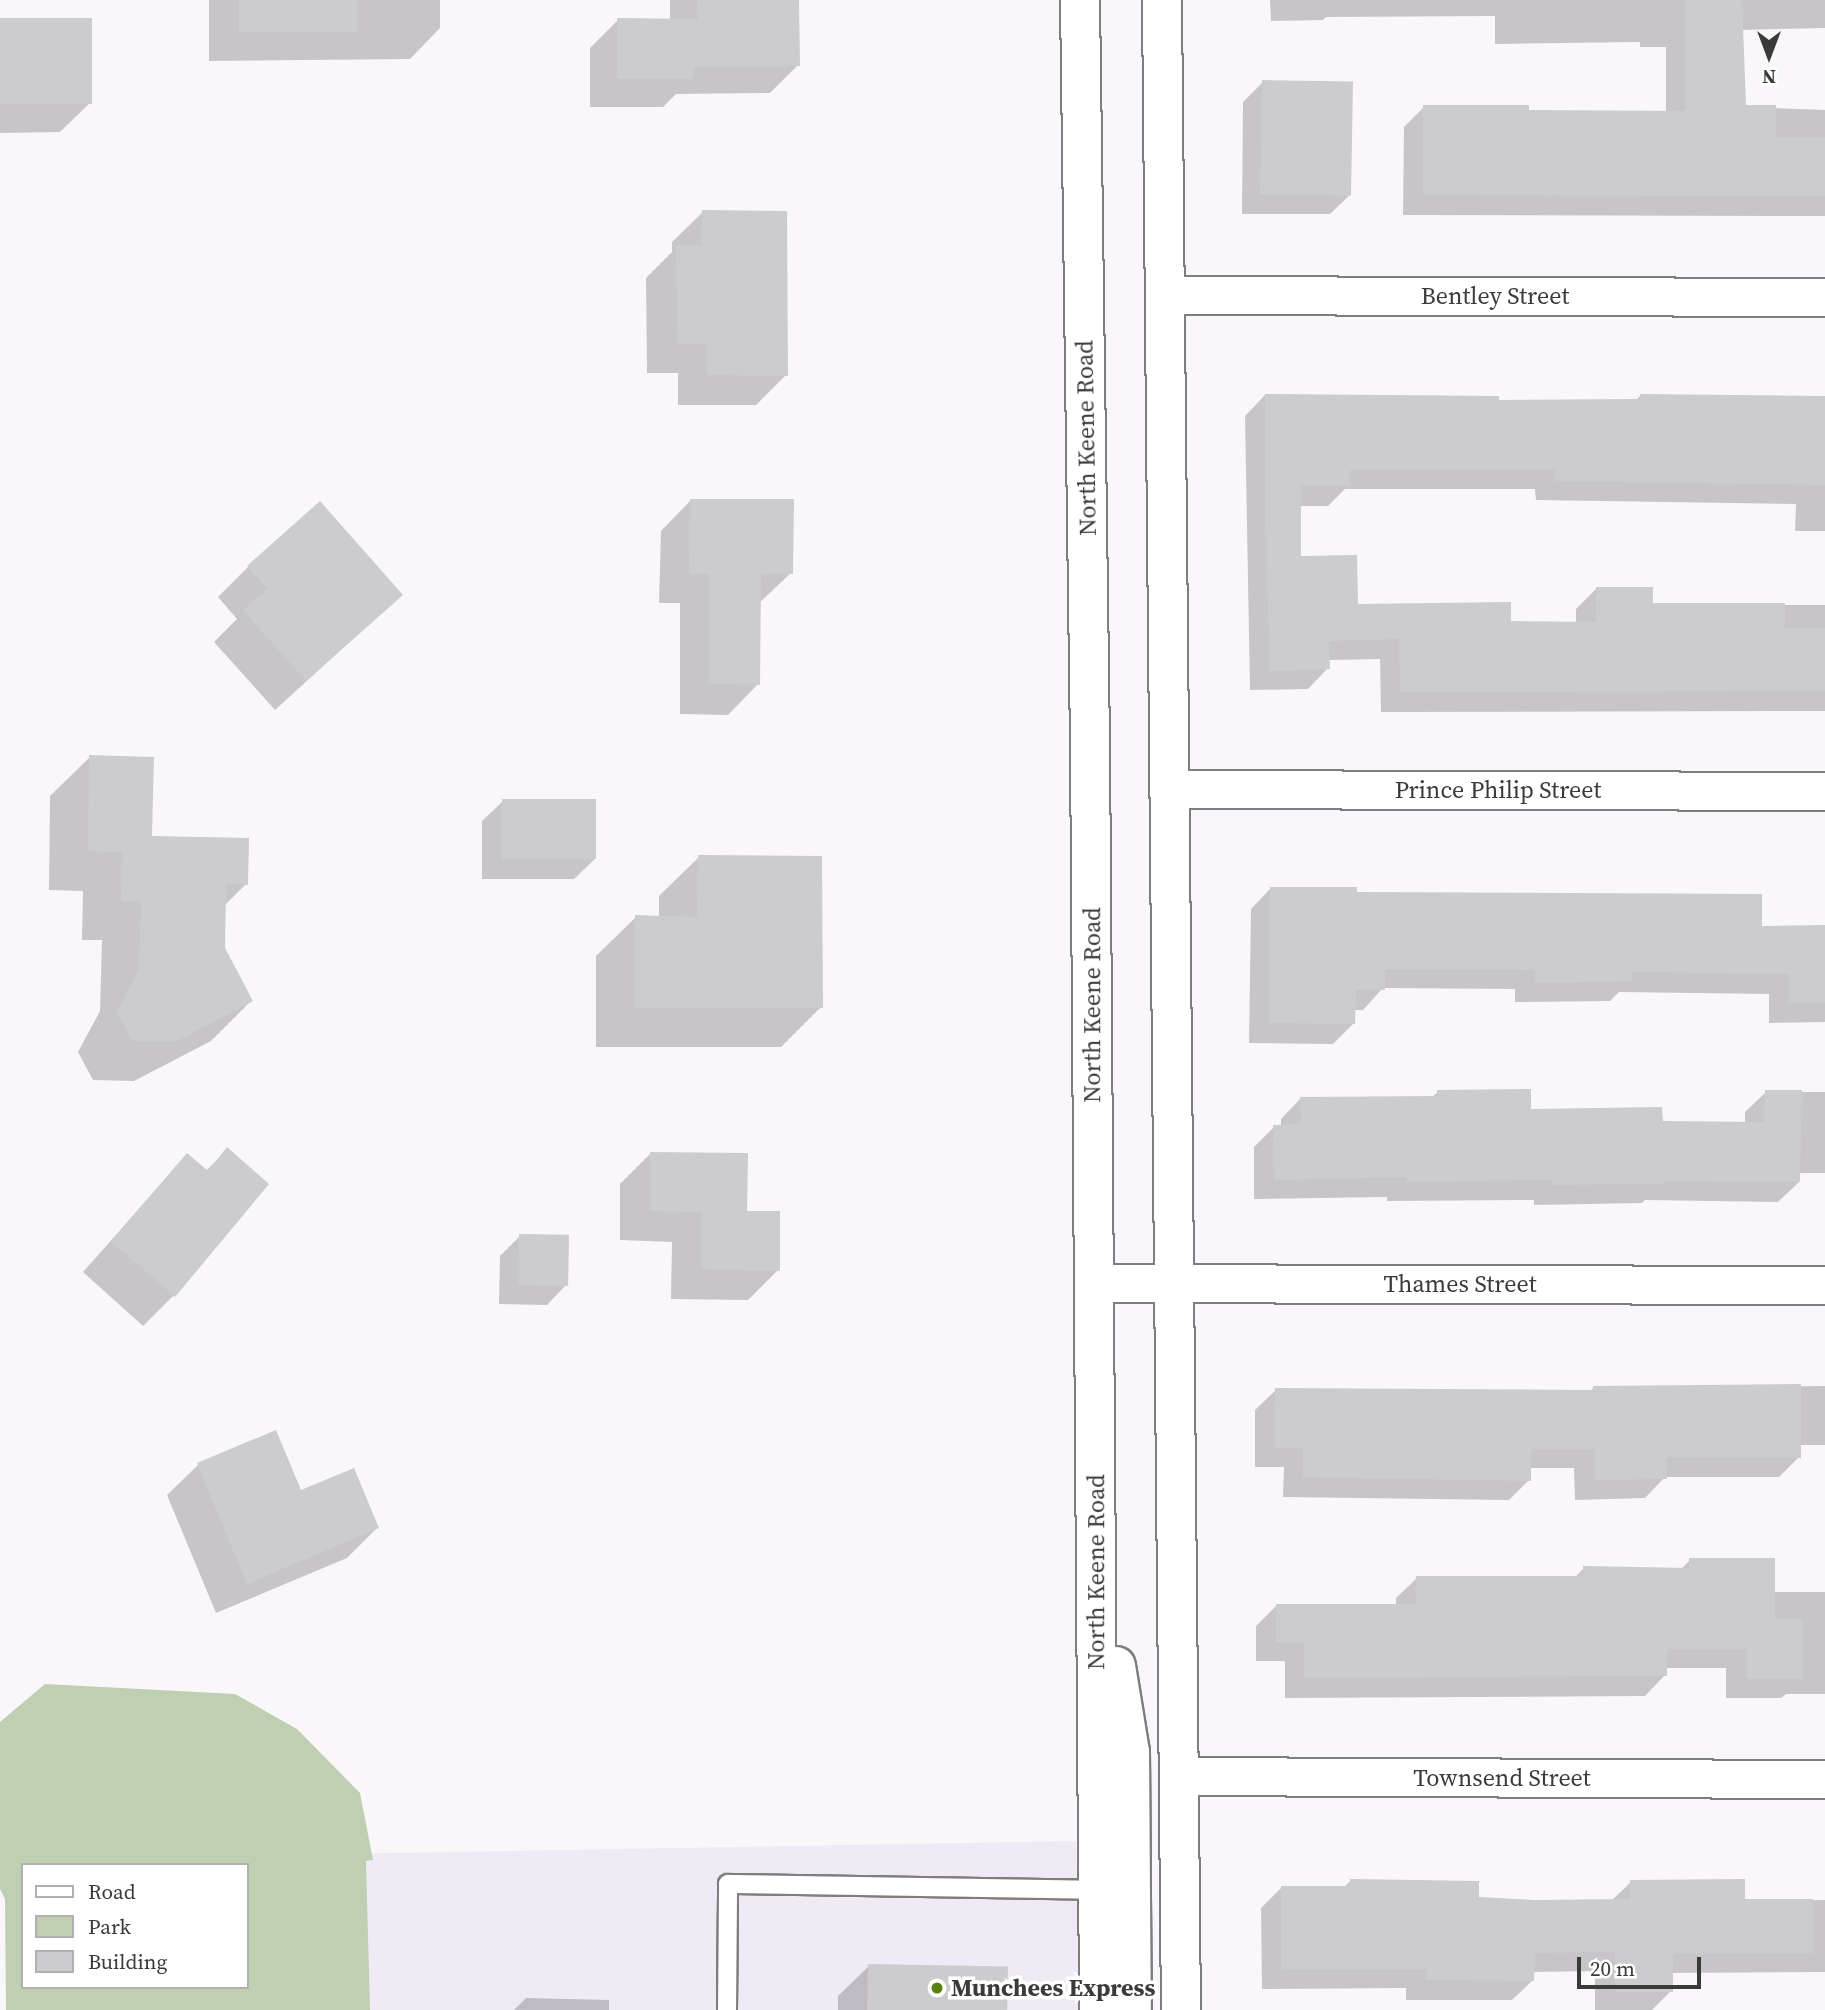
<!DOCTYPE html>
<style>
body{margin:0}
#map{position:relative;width:1825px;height:2010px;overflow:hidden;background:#f9f7fa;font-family:"Source Serif 4",serif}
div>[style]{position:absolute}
.built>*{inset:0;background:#f0eaf4;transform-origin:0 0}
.green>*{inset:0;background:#bfcfb1}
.shadow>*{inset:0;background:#0003}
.building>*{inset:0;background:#cccbce;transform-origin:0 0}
.roads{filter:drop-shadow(2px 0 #7e7d7f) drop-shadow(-2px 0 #7e7d7f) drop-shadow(0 2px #7e7d7f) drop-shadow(0 -2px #7e7d7f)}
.lane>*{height:18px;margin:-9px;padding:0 9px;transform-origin:9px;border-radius:9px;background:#fff}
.street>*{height:37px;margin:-18.5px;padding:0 18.5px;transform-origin:18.5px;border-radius:18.5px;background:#fff}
.secondary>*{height:38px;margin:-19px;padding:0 19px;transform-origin:19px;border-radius:19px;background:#fff}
.dots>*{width:19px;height:19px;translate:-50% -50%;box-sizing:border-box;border:4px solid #fff;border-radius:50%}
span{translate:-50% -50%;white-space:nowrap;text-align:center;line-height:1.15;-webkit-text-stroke:7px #fff;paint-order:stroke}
.street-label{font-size:24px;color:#3b3a3b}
.poi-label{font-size:24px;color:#3b3a3b;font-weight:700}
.left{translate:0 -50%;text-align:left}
.legend{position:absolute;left:21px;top:1863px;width:228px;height:126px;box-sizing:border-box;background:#fff;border:2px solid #b1b0b1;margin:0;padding:9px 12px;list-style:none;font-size:21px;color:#3b3a3b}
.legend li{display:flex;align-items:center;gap:14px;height:35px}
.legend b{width:35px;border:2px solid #b1b0b1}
.north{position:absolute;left:1734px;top:21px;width:70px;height:70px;-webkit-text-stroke:5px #fff;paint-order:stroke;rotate:180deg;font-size:19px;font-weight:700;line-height:28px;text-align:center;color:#3b3a3b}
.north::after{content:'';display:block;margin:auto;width:24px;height:32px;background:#3b3a3b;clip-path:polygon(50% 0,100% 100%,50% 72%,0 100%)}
.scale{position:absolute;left:1577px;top:1957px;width:124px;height:32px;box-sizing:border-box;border:4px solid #3b3a3b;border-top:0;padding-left:9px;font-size:21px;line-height:24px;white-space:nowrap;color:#3b3a3b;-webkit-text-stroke:5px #fff;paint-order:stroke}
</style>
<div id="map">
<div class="built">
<i style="left:1076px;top:1841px;width:169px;height:710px;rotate:89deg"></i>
</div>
<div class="green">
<i style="clip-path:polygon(evenodd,45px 1684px,235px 1694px,297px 1729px,360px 1793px,373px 1860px,366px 1861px,370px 2010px,6px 2010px,5px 1899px,0 1889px,0 1722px,45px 1684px,23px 1865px,247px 1865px,247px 1987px,23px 1987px,23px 1865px)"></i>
</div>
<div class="shadow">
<i style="clip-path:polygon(209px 0,440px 0,440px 28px,410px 59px,209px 61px)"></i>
<i style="clip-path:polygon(670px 0,797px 0,798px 65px,770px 93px,676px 94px,663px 107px,590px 107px,590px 48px,618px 20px,670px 20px)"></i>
<i style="clip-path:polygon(1270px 0,1825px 0,1825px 28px,1741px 30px,1744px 107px,1825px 110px,1825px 216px,1403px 215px,1404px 127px,1424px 107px,1527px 112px,1666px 113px,1666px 47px,1640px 47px,1640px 42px,1495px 44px,1495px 16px,1326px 17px,1323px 20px,1271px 21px)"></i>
<i style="clip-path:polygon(0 20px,91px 102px,60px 132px,0 133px)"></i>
<i style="clip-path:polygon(1263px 82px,1351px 194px,1330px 214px,1242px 214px,1243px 102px)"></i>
<i style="clip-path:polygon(703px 212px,786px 375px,756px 405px,678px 405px,678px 373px,647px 373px,646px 278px,672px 252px,672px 242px)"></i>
<i style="clip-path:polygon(1265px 395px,1498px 402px,1635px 401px,1641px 395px,1825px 398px,1825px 531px,1795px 531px,1796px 504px,1536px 500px,1535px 489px,1345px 489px,1328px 506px,1300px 506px,1300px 558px,1357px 606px,1509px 622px,1576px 623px,1576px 609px,1596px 589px,1651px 605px,1825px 605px,1825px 711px,1381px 712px,1380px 659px,1328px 660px,1328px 668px,1308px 689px,1250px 690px,1245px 416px)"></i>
<i style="clip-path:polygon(691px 500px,791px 573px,759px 603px,758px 684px,728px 715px,680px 714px,680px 603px,659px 603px,661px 531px)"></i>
<i style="clip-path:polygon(248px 567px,401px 595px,275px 710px,214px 642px,237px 619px,218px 597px)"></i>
<i style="clip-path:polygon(90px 757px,151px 837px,246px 884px,224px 906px,224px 948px,251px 1001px,211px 1041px,134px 1081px,93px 1080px,78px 1052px,100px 1011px,102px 940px,82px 940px,83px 891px,49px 890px,50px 796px)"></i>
<i style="clip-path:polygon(503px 801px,595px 859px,574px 879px,482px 879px,482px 821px)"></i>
<i style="clip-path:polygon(699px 857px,821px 1007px,781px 1047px,596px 1047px,596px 956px,636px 917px,659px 918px,659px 896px)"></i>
<i style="clip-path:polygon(1271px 888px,1760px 928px,1825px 927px,1825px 1022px,1769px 1023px,1769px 994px,1619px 992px,1610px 1001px,1515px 1002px,1515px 989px,1383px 988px,1363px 1010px,1354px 1010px,1354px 1023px,1333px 1044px,1249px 1043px,1251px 909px)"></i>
<i style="clip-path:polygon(1438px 1092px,1529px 1110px,1661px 1122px,1745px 1123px,1745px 1112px,1766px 1092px,1825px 1092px,1825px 1173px,1799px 1173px,1799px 1182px,1778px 1202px,1645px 1200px,1642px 1203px,1534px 1205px,1534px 1200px,1387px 1201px,1387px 1197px,1254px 1199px,1254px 1147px,1274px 1127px,1281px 1127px,1281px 1119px,1301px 1098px,1432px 1097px)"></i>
<i style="clip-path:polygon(227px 1150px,267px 1185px,173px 1296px,143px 1326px,83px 1272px,187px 1155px,206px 1171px)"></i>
<i style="clip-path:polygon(650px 1154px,745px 1213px,778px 1270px,748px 1300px,671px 1299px,672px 1242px,620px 1240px,620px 1184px)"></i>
<i style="clip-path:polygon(520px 1236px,567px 1284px,547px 1305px,499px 1304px,500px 1256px)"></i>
<i style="clip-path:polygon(1825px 1386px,1825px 1445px,1799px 1445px,1799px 1457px,1779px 1477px,1665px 1477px,1645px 1498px,1575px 1500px,1574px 1468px,1529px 1468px,1529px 1480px,1509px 1500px,1283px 1497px,1284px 1467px,1255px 1467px,1255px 1410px,1276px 1390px,1590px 1391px,1593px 1388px)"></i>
<i style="clip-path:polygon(275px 1432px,300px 1493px,377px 1528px,347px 1558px,216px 1613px,167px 1495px,198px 1465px)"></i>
<i style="clip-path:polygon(1690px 1560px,1773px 1592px,1825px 1592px,1825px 1694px,1786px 1694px,1781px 1698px,1726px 1698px,1726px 1668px,1665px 1668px,1665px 1675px,1645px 1696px,1285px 1698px,1285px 1661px,1256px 1661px,1256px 1626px,1276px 1606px,1396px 1606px,1396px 1598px,1417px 1578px,1574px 1578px,1584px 1568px,1681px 1569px)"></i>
<i style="clip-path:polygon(1351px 1880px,1477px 1899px,1535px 1901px,1612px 1900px,1631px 1882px,1743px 1901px,1825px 1900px,1825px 1972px,1671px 1973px,1671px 1991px,1652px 2010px,1595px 2010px,1595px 1971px,1533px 1972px,1533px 1980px,1512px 2000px,1406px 2000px,1406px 1988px,1262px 1989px,1261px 1908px,1281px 1888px,1344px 1888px)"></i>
<i style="clip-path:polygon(869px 1966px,1005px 2010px,838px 2010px,838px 1996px)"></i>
<i style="clip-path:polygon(526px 1998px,609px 2000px,609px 2010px,514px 2010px)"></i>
</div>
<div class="building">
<i style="left:239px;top:0;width:119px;height:32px"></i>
<i style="clip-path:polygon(697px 0,799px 0,800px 66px,693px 67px,693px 79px,617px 79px,617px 18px,698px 19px)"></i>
<i style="clip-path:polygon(1685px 0,1742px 0,1746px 105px,1776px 105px,1776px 137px,1825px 137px,1825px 196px,1423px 195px,1423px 105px,1529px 105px,1529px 110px,1686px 111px)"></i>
<i style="left:0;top:18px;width:92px;height:86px"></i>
<i style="left:1262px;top:80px;width:91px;height:114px;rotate:1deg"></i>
<i style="clip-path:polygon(702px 210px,787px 211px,788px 376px,707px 375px,707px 344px,677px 344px,676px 246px,702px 246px)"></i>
<i style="clip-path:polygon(1265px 394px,1499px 396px,1499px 400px,1640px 399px,1640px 394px,1825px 396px,1825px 485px,1555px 481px,1555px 470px,1350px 470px,1350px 486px,1301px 486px,1301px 556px,1357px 555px,1358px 604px,1511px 602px,1511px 621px,1596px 622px,1596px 587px,1653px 587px,1653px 603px,1785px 603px,1785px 628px,1825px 628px,1825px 691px,1400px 692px,1399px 639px,1329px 641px,1330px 669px,1270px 671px,1265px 517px)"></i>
<i style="clip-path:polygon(690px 499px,794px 499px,793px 574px,761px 574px,760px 685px,709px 684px,709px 574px,689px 574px)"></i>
<i style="clip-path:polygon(320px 501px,403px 595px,306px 681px,243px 610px,268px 589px,247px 566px)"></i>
<i style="clip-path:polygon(89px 755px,154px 757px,152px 836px,249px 838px,248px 885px,226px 884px,225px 948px,253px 1001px,175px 1042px,132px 1041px,117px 1011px,139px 970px,141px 901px,121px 901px,122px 852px,88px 851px)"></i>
<i style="left:502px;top:799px;width:94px;height:60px"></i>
<i style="clip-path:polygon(698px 855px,822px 856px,823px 1008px,635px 1008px,635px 915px,697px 917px)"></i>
<i style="clip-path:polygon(1270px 887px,1357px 887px,1357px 892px,1762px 894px,1762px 926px,1825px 925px,1825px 1003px,1789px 1003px,1789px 974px,1632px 972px,1632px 981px,1535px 983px,1535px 970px,1385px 969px,1385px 990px,1356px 990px,1355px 1024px,1269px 1023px)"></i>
<i style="clip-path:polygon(1531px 1089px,1531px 1109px,1662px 1107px,1663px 1121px,1764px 1122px,1765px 1090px,1802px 1090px,1800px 1182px,1664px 1181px,1664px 1184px,1553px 1185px,1553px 1180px,1407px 1182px,1407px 1177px,1274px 1180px,1273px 1125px,1301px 1124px,1300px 1097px,1437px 1096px,1437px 1090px)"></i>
<i style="clip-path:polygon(227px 1147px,269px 1184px,175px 1297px,111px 1241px,187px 1153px,208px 1171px)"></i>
<i style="clip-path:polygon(650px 1152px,748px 1153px,747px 1211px,780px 1211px,780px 1271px,701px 1269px,702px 1212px,650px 1211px)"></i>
<i style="left:519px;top:1234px;width:50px;height:51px;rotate:1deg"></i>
<i style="clip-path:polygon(1801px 1384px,1801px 1458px,1666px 1457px,1667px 1479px,1594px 1480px,1594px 1449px,1531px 1449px,1531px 1481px,1303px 1477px,1303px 1448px,1274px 1448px,1275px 1388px,1593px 1390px,1593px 1386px)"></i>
<i style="clip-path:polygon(276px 1430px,301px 1490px,354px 1468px,379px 1528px,247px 1584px,197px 1463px)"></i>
<i style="clip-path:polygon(1689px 1558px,1775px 1558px,1775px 1619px,1803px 1619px,1803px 1679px,1746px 1679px,1746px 1649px,1667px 1649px,1667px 1676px,1304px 1678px,1304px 1642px,1276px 1642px,1276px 1604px,1416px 1604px,1416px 1576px,1583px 1576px,1583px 1566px,1689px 1568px)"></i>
<i style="clip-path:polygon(1350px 1879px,1479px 1881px,1479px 1897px,1535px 1900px,1630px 1899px,1630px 1880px,1745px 1879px,1745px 1899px,1813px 1899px,1813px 1953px,1673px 1954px,1673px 1992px,1615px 1992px,1615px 1952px,1535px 1953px,1534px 1981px,1426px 1980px,1426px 1969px,1281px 1970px,1281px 1886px,1350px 1886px)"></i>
<i style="left:868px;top:1964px;width:140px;height:46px;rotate:1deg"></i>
</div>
<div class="roads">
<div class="lane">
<i style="left:727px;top:2010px;width:126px;rotate:-89.5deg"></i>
<i style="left:728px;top:1884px;width:370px;rotate:0.9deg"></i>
</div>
<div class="street">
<i style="left:1165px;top:295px;width:660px;rotate:0.17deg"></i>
<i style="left:1170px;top:789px;width:655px;rotate:0.17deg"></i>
<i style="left:1094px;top:1283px;width:731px;rotate:0.16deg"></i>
<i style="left:1179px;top:1776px;width:646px;rotate:0.27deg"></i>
</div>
<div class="secondary">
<i style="left:1080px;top:0;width:744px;rotate:89.23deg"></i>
<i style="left:1090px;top:744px;width:1266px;rotate:89.59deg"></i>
<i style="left:1162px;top:0;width:2010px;rotate:89.46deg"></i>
<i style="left:1116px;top:1666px;width:87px;rotate:80.8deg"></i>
<i style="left:1130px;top:1752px;width:258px;rotate:89.6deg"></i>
</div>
</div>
<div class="dots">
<i style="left:937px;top:1988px;background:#56820e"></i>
</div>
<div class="street-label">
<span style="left:1495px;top:296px">Bentley Street</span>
<span style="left:1086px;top:438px;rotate:-91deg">North Keene Road</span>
<span style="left:1498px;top:790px">Prince Philip Street</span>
<span style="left:1092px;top:1005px;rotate:-90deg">North Keene Road</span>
<span style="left:1460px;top:1284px">Thames Street</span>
<span style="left:1096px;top:1572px;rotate:-90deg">North Keene Road</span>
<span style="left:1502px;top:1778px">Townsend Street</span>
</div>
<div class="poi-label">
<span class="left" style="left:951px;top:1988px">Munchees Express</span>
</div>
<ul class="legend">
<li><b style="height:9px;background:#fff"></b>Road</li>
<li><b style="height:19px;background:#bfcfb1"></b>Park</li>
<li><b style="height:19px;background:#cccbce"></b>Building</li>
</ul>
<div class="north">N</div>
<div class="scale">20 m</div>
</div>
